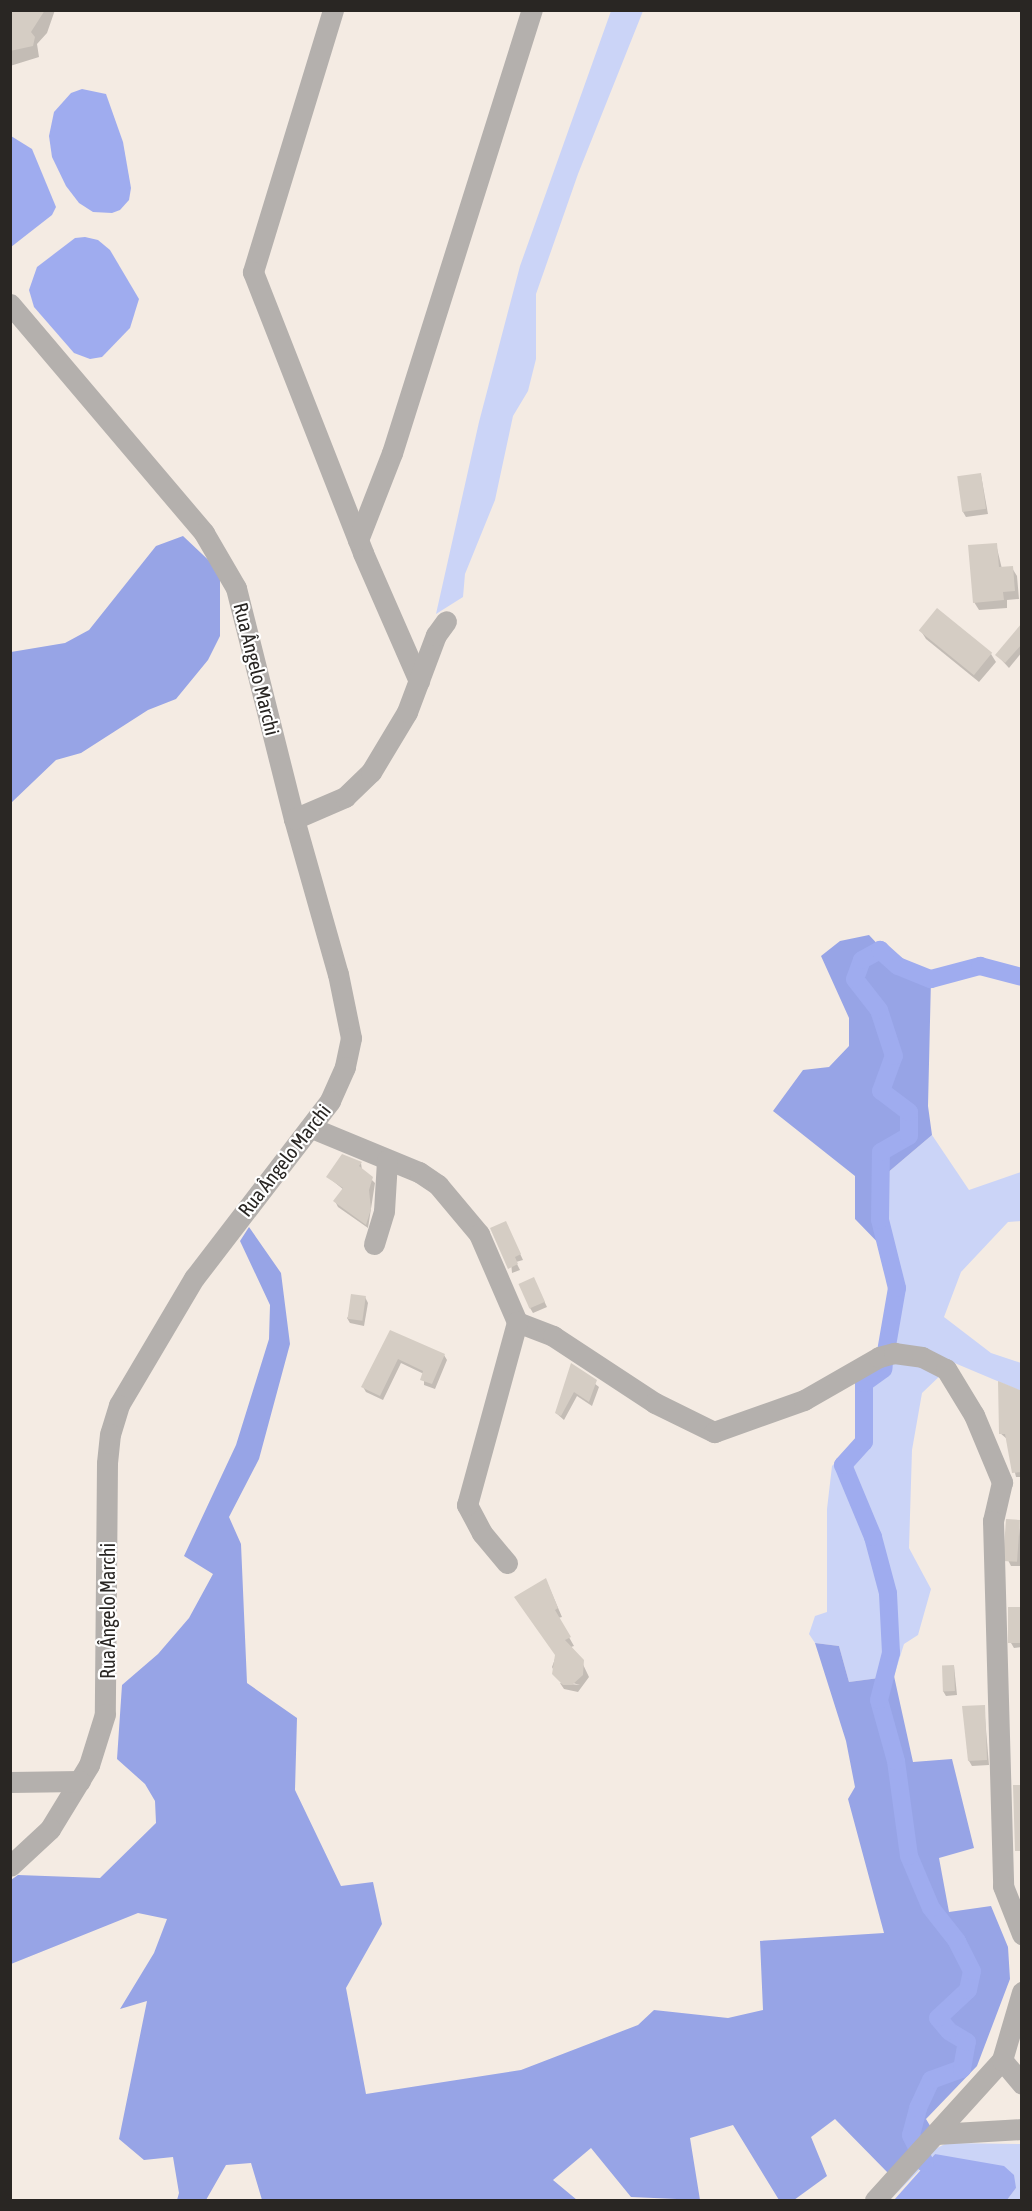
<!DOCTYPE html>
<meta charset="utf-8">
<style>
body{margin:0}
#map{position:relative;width:1032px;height:2211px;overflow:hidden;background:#f4ebe3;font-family:"Asap Condensed",sans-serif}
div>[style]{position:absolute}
.green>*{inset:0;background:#cbd4f7}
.forest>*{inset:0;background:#97a4e6}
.water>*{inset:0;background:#9facef}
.shadow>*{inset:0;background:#0003}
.canal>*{height:18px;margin:-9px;padding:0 9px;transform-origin:9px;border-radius:9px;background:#9facef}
.building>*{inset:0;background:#d5cdc4;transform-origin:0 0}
.minor>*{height:21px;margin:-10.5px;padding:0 10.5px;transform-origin:10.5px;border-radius:10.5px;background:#b4b0ad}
span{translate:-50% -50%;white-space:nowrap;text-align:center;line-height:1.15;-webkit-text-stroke:4.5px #fff;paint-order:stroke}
.street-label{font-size:20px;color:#292623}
.frame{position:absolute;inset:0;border:12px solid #292623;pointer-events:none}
</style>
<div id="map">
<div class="green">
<i style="clip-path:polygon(611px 11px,643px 11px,578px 174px,536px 294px,536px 359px,528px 391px,513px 416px,495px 500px,465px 574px,463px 597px,436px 614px,479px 422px,520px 266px)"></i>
<i style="clip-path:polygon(932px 1135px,969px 1190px,1021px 1172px,1021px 1221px,1008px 1222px,961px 1272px,944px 1317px,991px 1353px,1021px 1363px,1021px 1391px,938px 1356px,888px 1342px,897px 1288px,880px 1220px,879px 1180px)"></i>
<i style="clip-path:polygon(884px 1360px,927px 1363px,944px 1372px,922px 1393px,912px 1450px,909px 1548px,931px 1589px,918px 1635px,904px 1644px,894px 1676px,849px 1682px,839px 1646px,815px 1643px,809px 1634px,815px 1616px,827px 1612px,827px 1509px,832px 1466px,858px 1438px,858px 1371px)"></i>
<i style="clip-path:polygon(947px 2143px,1021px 2144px,1021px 2200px,1007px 2200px,1016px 2188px,935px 2154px,890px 2200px,935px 2149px)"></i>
</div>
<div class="forest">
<i style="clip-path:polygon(183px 536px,220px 571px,220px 636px,208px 660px,176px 699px,148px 710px,81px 753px,56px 760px,11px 803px,11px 652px,65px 643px,89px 630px,156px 546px)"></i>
<i style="clip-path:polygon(869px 935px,898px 966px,931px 979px,928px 1106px,932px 1135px,879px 1180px,880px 1220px,887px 1252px,855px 1219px,855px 1176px,773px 1111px,803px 1070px,829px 1067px,849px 1046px,849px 1018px,821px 956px,840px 941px)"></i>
<i style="clip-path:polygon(249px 1227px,281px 1273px,290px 1344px,259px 1459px,229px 1517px,241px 1544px,247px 1683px,297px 1718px,295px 1790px,341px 1886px,373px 1882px,382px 1924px,346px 1988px,366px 2094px,521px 2070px,638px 2025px,654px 2010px,728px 2018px,763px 2010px,760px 1941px,884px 1933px,848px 1799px,855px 1787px,846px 1741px,815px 1643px,839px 1646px,849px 1682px,894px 1676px,913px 1762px,952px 1759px,974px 1848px,939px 1858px,949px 1912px,991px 1906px,1008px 1947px,1010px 1979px,977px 2066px,926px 2119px,932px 2129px,889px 2174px,835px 2119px,811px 2137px,827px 2176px,794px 2200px,779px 2200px,733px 2125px,690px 2138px,700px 2200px,631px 2197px,591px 2148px,553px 2180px,577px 2200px,262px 2200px,251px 2163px,226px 2165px,206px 2200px,177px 2200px,179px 2193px,173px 2157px,144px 2160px,119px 2139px,147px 2001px,120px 2009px,154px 1953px,167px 1919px,138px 1913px,11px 1964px,11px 1880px,18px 1875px,100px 1878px,156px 1823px,155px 1801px,145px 1784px,117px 1759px,122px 1685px,158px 1654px,189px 1618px,213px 1574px,184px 1556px,236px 1445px,269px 1339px,270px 1305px,240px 1241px)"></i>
</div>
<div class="water">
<i style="clip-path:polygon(82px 89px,106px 94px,123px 142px,131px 188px,129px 200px,120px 210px,112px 213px,93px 212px,79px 203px,66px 186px,52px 157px,49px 136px,54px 112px,71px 93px)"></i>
<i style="clip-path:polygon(11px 136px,32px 149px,56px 207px,52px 215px,11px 247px)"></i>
<i style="clip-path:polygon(85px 237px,98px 240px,110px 250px,139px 299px,130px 328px,102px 357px,90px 359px,74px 353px,34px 307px,29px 290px,37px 267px,75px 238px)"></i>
<i style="clip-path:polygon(935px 2154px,1004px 2166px,1014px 2175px,1016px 2188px,1007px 2200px,894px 2200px)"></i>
</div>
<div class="shadow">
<i style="clip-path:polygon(10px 10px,55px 10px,47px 33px,37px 44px,39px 57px,10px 66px)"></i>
<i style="clip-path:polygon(981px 475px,988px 514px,966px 517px,963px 512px)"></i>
<i style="clip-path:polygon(996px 544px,1002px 569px,1012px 568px,1017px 576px,1019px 599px,1007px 600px,1007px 608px,979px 610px,974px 602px)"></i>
<i style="clip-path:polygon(921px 631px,991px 654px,996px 662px,979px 682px,926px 639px)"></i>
<i style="clip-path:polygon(1022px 632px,1022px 652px,1009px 668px,997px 655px)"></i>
<i style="clip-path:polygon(361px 1163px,362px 1170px,375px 1183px,368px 1228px,338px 1207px,335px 1201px,344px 1190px,328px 1177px)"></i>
<i style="clip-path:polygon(508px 1228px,523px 1260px,516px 1262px,520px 1270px,512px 1273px)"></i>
<i style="clip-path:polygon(536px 1284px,547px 1307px,533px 1313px,530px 1308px)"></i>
<i style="clip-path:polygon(365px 1297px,368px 1303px,364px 1326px,350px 1323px,347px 1318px)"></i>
<i style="clip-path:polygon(391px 1332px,444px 1355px,447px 1360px,435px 1389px,424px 1385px,424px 1374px,401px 1363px,383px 1400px,366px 1392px,363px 1387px)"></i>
<i style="clip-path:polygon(572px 1366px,599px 1387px,592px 1406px,577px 1396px,564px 1420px,556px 1413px)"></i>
<i style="clip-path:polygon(1022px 1393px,1022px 1477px,1016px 1477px,1007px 1439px,1000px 1433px)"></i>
<i style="clip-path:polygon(1019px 1521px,1022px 1566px,1011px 1566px,1008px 1560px)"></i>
<i style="clip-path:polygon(546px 1580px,562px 1617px,558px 1618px,574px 1646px,571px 1647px,579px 1656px,589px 1677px,578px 1692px,564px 1689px,560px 1683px,580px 1685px,558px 1679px,552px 1667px,556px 1656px)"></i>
<i style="clip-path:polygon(1022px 1608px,1022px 1647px,1014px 1648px,1011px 1643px)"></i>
<i style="clip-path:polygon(954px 1666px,957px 1695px,946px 1696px,943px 1691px)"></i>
<i style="clip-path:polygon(984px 1706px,989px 1765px,972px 1766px,969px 1761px)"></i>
</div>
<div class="canal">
<i style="left:925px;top:2163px;width:31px;rotate:-117deg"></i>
<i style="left:911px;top:2135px;width:28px;rotate:-75deg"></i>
<i style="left:918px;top:2108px;width:31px;rotate:-65deg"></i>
<i style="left:931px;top:2080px;width:33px;rotate:-20deg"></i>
<i style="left:962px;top:2069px;width:27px;rotate:-80deg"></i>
<i style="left:967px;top:2042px;width:21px;rotate:-149deg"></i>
<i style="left:949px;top:2031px;width:17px;rotate:-130deg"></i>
<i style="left:938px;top:2018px;width:41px;rotate:-43deg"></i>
<i style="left:968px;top:1990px;width:19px;rotate:-78deg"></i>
<i style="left:972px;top:1971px;width:34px;rotate:-117deg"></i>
<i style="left:957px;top:1941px;width:42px;rotate:-128.2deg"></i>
<i style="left:931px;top:1908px;width:56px;rotate:-112.9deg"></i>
<i style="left:909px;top:1856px;width:96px;rotate:-97.8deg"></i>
<i style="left:896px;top:1761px;width:63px;rotate:-105.6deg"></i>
<i style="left:879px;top:1700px;width:49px;rotate:-75.7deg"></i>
<i style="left:891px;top:1653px;width:60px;rotate:-92.9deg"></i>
<i style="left:888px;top:1593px;width:58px;rotate:-105deg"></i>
<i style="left:873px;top:1537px;width:78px;rotate:-112.6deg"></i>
<i style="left:843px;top:1465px;width:31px;rotate:-48deg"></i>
<i style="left:864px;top:1442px;width:59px;rotate:-90deg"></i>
<i style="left:864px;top:1383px;width:24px;rotate:-36deg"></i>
<i style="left:883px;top:1369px;width:82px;rotate:-80.2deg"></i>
<i style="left:897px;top:1288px;width:70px;rotate:-104deg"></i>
<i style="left:880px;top:1220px;width:68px;rotate:-89.2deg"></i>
<i style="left:881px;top:1152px;width:32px;rotate:-30deg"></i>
<i style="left:909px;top:1136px;width:24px;rotate:-90deg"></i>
<i style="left:909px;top:1112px;width:35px;rotate:-143deg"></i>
<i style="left:881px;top:1091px;width:37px;rotate:-70deg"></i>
<i style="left:894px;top:1056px;width:48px;rotate:-108.1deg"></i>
<i style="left:879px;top:1010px;width:39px;rotate:-128deg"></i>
<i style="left:855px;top:979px;width:20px;rotate:-70deg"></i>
<i style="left:862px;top:960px;width:21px;rotate:-29deg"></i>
<i style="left:880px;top:950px;width:24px;rotate:42deg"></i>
<i style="left:898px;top:966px;width:35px;rotate:22deg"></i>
<i style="left:931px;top:979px;width:51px;rotate:-14.9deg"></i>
<i style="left:980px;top:966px;width:43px;rotate:14.7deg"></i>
</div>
<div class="building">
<i style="clip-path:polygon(10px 10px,45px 10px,31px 32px,35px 37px,33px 46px,10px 51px)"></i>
<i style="left:981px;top:473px;width:36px;height:24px;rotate:82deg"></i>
<i style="clip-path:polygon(997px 543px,999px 567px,1013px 566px,1015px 591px,1003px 592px,1004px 600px,973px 603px,968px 545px)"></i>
<i style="left:937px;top:608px;width:71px;height:29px;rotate:39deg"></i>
<i style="clip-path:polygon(1022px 623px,1022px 644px,1005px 663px,995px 655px)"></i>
<i style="clip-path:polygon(342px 1154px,362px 1162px,359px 1166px,373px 1177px,369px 1190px,371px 1209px,366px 1225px,333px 1201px,343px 1188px,326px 1177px)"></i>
<i style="clip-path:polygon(506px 1221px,521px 1254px,515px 1257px,518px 1264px,508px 1269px,490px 1228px)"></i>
<i style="left:534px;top:1277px;width:27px;height:17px;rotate:66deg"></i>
<i style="left:351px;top:1294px;width:15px;height:25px;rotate:8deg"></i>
<i style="clip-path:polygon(390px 1330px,445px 1354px,432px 1384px,420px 1380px,423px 1371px,398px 1359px,380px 1396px,361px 1387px)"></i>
<i style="clip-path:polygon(571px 1363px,597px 1380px,589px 1402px,574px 1392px,561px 1416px,555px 1413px)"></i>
<i style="clip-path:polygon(998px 1381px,1022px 1391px,1022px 1472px,1012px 1473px,1005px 1434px,999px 1434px)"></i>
<i style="left:1006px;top:1519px;width:14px;height:42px;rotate:4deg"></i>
<i style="clip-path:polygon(546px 1578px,558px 1608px,555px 1610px,571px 1637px,565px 1640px,584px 1660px,583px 1675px,572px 1685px,563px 1685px,552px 1674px,555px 1655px,514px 1597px)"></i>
<i style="left:1008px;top:1607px;width:14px;height:36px"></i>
<i style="left:954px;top:1665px;width:26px;height:12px;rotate:88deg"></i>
<i style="clip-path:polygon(985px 1705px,987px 1760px,968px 1761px,962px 1706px)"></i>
<i style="clip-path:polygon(1013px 1785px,1022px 1785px,1022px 1851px,1015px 1851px)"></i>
</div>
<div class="minor">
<i style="left:333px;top:10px;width:274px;rotate:107deg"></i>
<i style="left:253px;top:272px;width:302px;rotate:68.6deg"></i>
<i style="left:363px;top:553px;width:140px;rotate:66.4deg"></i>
<i style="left:10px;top:304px;width:300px;rotate:49.7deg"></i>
<i style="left:204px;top:533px;width:64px;rotate:59.8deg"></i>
<i style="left:236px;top:588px;width:238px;rotate:75.9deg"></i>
<i style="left:294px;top:819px;width:161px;rotate:74.2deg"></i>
<i style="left:338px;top:974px;width:65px;rotate:78.5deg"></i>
<i style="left:351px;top:1038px;width:30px;rotate:102deg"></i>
<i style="left:345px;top:1067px;width:37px;rotate:114deg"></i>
<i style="left:330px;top:1101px;width:223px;rotate:127.5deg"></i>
<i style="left:194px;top:1278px;width:147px;rotate:120.6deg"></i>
<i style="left:119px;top:1405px;width:30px;rotate:107deg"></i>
<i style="left:110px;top:1434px;width:29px;rotate:96deg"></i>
<i style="left:107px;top:1463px;width:251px;rotate:90.5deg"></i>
<i style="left:105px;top:1714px;width:53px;rotate:107.4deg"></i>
<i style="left:89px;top:1765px;width:75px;rotate:121.4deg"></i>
<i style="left:50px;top:1829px;width:54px;rotate:137.2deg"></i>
<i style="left:358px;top:540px;width:93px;rotate:-68.7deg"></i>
<i style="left:392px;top:453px;width:465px;rotate:-72.5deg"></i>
<i style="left:294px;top:819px;width:56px;rotate:-23.3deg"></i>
<i style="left:345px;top:797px;width:36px;rotate:-44deg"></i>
<i style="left:371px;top:772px;width:70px;rotate:-59deg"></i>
<i style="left:407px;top:712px;width:82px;rotate:-69.4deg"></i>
<i style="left:436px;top:635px;width:17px;rotate:-54deg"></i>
<i style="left:312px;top:1128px;width:116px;rotate:22.4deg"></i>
<i style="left:419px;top:1172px;width:23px;rotate:34deg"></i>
<i style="left:438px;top:1185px;width:64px;rotate:50.1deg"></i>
<i style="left:479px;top:1234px;width:96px;rotate:66.6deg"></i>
<i style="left:374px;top:1244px;width:34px;rotate:-73deg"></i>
<i style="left:384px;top:1211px;width:51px;rotate:-86.6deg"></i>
<i style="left:517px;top:1322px;width:39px;rotate:21deg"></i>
<i style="left:553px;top:1336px;width:122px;rotate:33.3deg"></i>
<i style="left:655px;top:1403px;width:66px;rotate:26.2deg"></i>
<i style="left:714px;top:1432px;width:96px;rotate:-19.6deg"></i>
<i style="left:804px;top:1400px;width:86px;rotate:-29.8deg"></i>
<i style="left:879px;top:1357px;width:16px;rotate:-15deg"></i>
<i style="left:894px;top:1353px;width:28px;rotate:8deg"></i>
<i style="left:922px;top:1357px;width:27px;rotate:27deg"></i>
<i style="left:946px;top:1369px;width:54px;rotate:58.7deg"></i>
<i style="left:974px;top:1415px;width:73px;rotate:67.3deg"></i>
<i style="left:1002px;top:1482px;width:40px;rotate:103deg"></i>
<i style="left:993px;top:1521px;width:365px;rotate:88.4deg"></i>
<i style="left:1003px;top:1886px;width:52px;rotate:68.4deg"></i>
<i style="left:507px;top:1563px;width:39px;rotate:-130deg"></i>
<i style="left:482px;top:1533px;width:32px;rotate:-118deg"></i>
<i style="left:467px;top:1505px;width:190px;rotate:-74.7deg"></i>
<i style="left:10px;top:1782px;width:70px;rotate:-0.8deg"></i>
<i style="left:1002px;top:2060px;width:31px;rotate:50deg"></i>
<i style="left:936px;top:2134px;width:86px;rotate:-3.3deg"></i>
<i style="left:875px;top:2200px;width:189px;rotate:-47.8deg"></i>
<i style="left:1002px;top:2060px;width:71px;rotate:-73.6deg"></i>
</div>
<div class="street-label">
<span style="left:257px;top:669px;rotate:76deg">Rua Ângelo Marchi</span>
<span style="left:284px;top:1160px;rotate:-52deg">Rua Ângelo Marchi</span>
<span style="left:107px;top:1611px;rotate:-90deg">Rua Ângelo Marchi</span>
</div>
<div class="frame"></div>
</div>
